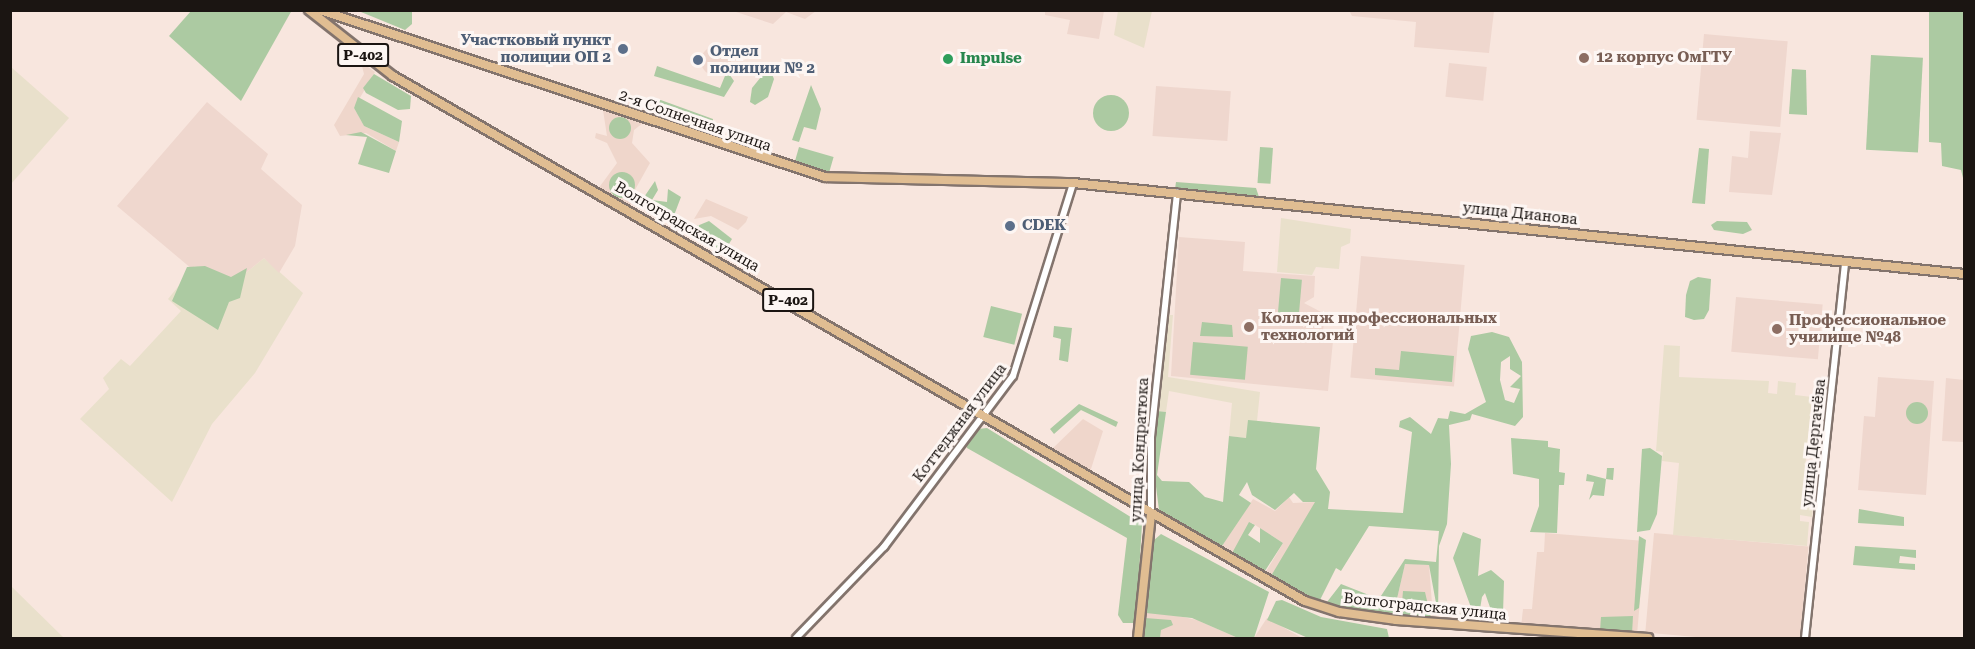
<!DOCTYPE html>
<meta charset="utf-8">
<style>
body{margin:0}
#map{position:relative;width:1975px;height:649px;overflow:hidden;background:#f8e6de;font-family:"Roboto Serif",serif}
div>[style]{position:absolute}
.built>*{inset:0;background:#efd6cb;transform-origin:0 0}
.industrial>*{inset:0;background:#e9e0cb}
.education>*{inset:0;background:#efd7ce;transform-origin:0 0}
.round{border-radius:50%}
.green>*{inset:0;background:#accaa2;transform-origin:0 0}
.roads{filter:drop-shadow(2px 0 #83746d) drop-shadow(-2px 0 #83746d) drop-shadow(0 2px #83746d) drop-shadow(0 -2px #83746d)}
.minor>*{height:6px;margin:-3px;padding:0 3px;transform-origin:3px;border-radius:3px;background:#fff}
.major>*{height:8px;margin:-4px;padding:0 4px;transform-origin:4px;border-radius:4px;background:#e0bd92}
.dots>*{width:16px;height:16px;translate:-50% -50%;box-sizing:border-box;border:3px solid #fdf6f3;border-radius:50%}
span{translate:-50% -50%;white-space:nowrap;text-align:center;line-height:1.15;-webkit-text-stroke:6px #fdf6f3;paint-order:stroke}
.shield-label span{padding:2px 4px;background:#fdf6f3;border:2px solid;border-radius:4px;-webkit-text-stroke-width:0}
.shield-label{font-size:14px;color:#1b1512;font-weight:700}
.service-label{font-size:15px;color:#4e5e75;font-weight:700}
.right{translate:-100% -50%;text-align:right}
.left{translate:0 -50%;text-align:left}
.education-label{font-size:15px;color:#785e54;font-weight:700}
.leisure-label{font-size:15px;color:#27864d;font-weight:700}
.street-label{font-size:15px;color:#1b1512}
.frame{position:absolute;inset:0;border:12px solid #1b1512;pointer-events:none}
</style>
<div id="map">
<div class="built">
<i style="clip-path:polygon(361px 62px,375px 72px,354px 108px,364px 126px,399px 142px,396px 151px,366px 133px,340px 136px,334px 125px,364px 74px)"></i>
<i style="clip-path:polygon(603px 110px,643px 123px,634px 130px,632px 143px,650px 163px,631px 197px,631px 208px,598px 189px,617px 163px,607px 143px,595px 138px,596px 133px,607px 136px)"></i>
<i style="clip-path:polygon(706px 199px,748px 217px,746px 222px,738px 230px,711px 216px,694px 219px)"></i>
<i style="clip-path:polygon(1083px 419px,1103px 431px,1090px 472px,1051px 450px)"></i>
<i style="clip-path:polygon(1289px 497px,1293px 503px,1315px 502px,1314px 510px,1272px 580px,1264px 575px,1283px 543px,1252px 523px,1231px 556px,1220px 549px,1253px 499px,1275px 511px)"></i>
<i style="clip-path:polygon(1545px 533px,1645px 541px,1637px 635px,1521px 627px,1523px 609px,1532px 609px,1537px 552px,1544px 552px)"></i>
<i style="left:1654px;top:533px;width:155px;height:100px;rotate:5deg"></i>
<i style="clip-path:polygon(1405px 563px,1429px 565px,1432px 604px,1442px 621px,1393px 616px)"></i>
<i style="clip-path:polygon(1145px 609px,1197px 620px,1238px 638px,1141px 638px)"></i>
<i style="clip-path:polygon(1267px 618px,1302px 638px,1254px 638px)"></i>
</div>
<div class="industrial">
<i style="clip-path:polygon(1118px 11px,1152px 11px,1144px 48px,1114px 35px)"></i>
<i style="clip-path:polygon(11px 67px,69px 118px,11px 184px)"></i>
<i style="clip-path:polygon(1281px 218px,1351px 229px,1350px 243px,1341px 247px,1339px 269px,1316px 267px,1312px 275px,1277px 272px)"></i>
<i style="clip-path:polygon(264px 258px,303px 293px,255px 373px,212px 424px,172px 502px,80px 419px,109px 389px,103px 378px,121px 359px,130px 366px,181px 311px,168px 299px,195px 266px,227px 288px)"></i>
<i style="clip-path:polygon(1167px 315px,1173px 315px,1168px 377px,1260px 392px,1257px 421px,1246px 438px,1229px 436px,1232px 403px,1169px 391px,1166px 412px,1157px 411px)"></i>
<i style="clip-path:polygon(1664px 345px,1680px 346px,1679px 377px,1769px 381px,1768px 393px,1777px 394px,1778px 381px,1796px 383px,1795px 395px,1812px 397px,1805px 469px,1816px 471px,1814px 497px,1812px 517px,1800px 515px,1800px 521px,1809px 522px,1807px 546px,1673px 535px,1679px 463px,1662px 461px,1663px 452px,1656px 451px)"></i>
<i style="clip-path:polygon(11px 586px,64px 638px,11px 638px)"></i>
</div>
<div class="education">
<i style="clip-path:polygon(1349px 10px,1494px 11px,1489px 53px,1414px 47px,1416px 22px,1352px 16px)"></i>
<i style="clip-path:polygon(733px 11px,816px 11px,805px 19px,786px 12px,773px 24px)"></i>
<i style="clip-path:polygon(1045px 11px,1104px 11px,1099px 39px,1067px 34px,1070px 20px,1045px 15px)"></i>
<i style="left:1704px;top:34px;width:84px;height:86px;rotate:5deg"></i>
<i class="round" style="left:701px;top:46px;width:30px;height:30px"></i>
<i style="left:1449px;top:63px;width:38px;height:34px;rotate:6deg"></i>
<i style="left:1156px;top:86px;width:75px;height:50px;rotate:4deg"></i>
<i style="clip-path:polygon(207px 102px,268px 154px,261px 169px,302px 205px,295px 246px,279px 273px,264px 258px,227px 288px,195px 266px,192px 269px,117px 206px)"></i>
<i style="clip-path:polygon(1750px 131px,1781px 133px,1772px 195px,1729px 192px,1732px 156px,1748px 158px)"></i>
<i style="clip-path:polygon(1179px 237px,1245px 242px,1243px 271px,1315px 276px,1314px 297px,1304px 303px,1325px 314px,1322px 339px,1333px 341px,1328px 391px,1171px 376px)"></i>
<i style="left:1361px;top:256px;width:104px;height:122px;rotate:5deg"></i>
<i style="left:1736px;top:297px;width:87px;height:55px;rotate:5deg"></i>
<i style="clip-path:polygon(1878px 377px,1934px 381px,1926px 495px,1858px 490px,1864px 416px,1875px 417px)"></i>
<i style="clip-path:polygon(1946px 378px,1964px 380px,1964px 442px,1942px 441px)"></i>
</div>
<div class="green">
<i style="clip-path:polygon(292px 10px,241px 101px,169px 36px,191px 11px)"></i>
<i style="clip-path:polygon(412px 11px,412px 24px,405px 30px,361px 12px)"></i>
<i style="clip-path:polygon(1929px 11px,1964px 11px,1964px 182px,1961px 170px,1942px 166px,1941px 143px,1929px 142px)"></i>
<i style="left:1871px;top:55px;width:52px;height:95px;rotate:3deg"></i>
<i style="clip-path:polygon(657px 66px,720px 88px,727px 71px,734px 81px,724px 97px,654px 76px)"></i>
<i style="clip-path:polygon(769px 67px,774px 79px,768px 97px,755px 105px,750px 102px,752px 88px)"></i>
<i style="clip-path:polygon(1792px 69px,1806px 70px,1807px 115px,1789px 114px)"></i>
<i style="clip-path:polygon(374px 74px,411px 96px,410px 109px,398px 110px,366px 93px,363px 88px)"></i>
<i style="clip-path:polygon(811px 85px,821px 109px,816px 130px,804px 127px,799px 142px,792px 140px)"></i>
<i class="round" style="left:1093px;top:95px;width:36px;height:36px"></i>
<i style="clip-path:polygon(358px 97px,402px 121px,399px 142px,364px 126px,354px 108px)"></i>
<i style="clip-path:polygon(658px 99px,713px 119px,713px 135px,655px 117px)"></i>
<i class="round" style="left:609px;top:117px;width:22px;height:22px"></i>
<i style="clip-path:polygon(361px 132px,396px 151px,389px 173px,358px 164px,367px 137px,346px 135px)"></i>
<i style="left:799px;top:147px;width:36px;height:21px;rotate:16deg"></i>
<i style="left:1260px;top:147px;width:13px;height:36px;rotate:4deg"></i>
<i style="clip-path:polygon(1699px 148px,1709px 149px,1705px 204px,1692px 203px)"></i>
<i class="round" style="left:609px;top:172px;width:26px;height:26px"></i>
<i style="clip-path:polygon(655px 181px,658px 190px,652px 200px,667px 202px,668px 189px,681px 197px,673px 218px,651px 212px,642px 200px)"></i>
<i style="clip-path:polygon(1176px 182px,1256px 188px,1259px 197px,1175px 189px)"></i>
<i style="clip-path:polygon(709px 221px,732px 239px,724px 252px,695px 236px,697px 226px)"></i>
<i style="clip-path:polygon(1717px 221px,1747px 222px,1752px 230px,1743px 234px,1714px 230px,1711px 225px)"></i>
<i style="clip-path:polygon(205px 266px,231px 277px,247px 268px,240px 298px,229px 302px,218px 330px,172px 301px,187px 267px)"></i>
<i style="clip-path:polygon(1698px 277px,1711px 279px,1709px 310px,1704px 319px,1694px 320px,1685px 317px,1686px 295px,1690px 281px)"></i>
<i style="left:1281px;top:278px;width:21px;height:41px;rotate:5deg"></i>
<i style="left:991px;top:306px;width:32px;height:32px;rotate:14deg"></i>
<i style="clip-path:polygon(1202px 322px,1232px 325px,1233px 337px,1200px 336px)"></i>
<i style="clip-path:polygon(1054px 326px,1072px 328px,1068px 362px,1059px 360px,1061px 339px,1053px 337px)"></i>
<i style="clip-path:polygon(evenodd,1492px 332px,1509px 337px,1522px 362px,1523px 417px,1515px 426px,1472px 414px,1470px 420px,1449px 425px,1451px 464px,1447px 524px,1439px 546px,1438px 614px,1429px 565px,1405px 564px,1393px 616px,1342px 610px,1327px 602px,1341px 584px,1379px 599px,1405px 559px,1436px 562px,1439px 531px,1369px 526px,1341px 571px,1336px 568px,1318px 604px,1271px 576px,1315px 502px,1303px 502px,1294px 493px,1275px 510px,1252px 495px,1247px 482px,1239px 495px,1251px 503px,1220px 549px,1159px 510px,1154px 471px,1157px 411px,1166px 412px,1157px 475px,1162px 481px,1189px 482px,1205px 497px,1223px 502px,1229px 436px,1246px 438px,1248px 420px,1320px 427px,1316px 469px,1330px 492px,1328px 509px,1403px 513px,1412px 432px,1399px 427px,1400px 421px,1410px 417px,1431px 434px,1438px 418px,1448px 419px,1450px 411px,1465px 414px,1486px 402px,1468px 349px,1471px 336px,1492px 332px,1510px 356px,1510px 369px,1521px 376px,1510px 387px,1520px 389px,1514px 403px,1505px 400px,1500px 380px,1501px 362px,1510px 356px)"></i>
<i style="left:1193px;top:342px;width:55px;height:33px;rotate:5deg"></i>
<i style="clip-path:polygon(1401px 351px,1454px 356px,1452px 382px,1375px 375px,1375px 368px,1399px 370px)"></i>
<i class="round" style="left:1906px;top:402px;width:22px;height:22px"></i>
<i style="clip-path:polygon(1079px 404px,1118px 422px,1116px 427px,1081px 410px,1054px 434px,1050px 429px)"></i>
<i style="clip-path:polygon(987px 428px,1142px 524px,1136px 623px,1123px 623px,1118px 615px,1127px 538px,967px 448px,965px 442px,978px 429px)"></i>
<i style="clip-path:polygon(1511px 438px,1548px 441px,1548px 447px,1560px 449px,1559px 472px,1565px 473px,1564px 485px,1559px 485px,1557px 533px,1530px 532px,1539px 506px,1539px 479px,1513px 474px)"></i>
<i style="clip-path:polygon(1650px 448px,1662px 456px,1657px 514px,1650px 530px,1637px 532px,1642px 449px)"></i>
<i style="clip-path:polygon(1607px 468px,1614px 468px,1613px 480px,1606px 479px,1604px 496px,1593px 495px,1589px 500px,1594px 482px,1586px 481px,1587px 474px,1606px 479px)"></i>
<i style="clip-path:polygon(1859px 509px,1904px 517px,1904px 526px,1858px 523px)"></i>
<i style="clip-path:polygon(1249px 522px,1255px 525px,1248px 535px,1260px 543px,1260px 528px,1283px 543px,1263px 574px,1231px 555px)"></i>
<i style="clip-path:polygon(1463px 532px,1481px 539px,1478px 576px,1491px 570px,1504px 581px,1503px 614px,1492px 613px,1485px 593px,1482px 597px,1480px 609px,1488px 621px,1441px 615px,1473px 613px,1453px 558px)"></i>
<i style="clip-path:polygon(1161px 534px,1269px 592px,1254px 638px,1238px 638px,1192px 618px,1146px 613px,1153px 541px)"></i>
<i style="clip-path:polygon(1639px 536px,1646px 540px,1639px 608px,1634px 611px)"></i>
<i style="clip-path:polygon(1855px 546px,1916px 550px,1916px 558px,1900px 556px,1899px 563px,1915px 564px,1915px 570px,1853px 565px)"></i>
<i style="clip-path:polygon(1403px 591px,1425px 592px,1431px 618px,1401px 615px)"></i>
<i style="clip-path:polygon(1282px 600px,1321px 617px,1387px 629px,1389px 638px,1308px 638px,1267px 620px,1276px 601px)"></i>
<i style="clip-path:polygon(1633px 616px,1632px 634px,1600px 631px,1601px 617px)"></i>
<i style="clip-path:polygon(1145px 618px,1171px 620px,1173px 625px,1161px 630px,1160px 638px,1143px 638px)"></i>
</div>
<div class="roads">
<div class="minor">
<i style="left:1151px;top:514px;width:77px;rotate:-90deg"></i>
<i style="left:1151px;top:437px;width:246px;rotate:-83.9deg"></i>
<i style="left:796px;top:638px;width:127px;rotate:-46deg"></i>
<i style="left:884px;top:547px;width:214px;rotate:-53deg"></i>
<i style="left:1013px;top:376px;width:202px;rotate:-72.7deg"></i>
<i style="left:1805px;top:638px;width:378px;rotate:-83.9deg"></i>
</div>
<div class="major">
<i style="left:309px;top:10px;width:107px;rotate:38.2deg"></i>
<i style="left:393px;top:76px;width:1052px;rotate:29.93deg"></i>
<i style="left:1305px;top:601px;width:36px;rotate:18deg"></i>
<i style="left:1339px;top:612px;width:58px;rotate:8deg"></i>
<i style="left:1396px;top:620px;width:253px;rotate:4.1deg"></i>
<i style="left:320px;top:10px;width:532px;rotate:18.3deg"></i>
<i style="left:825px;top:177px;width:248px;rotate:1.4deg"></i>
<i style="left:1073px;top:183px;width:896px;rotate:5.83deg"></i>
<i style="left:1138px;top:638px;width:125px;rotate:-84deg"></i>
</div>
</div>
<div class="dots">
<i style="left:623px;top:49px;background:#5c6f8a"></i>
<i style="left:1584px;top:58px;background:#8d6e63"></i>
<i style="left:948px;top:59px;background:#2e9e5b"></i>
<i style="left:698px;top:60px;background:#5c6f8a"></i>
<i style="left:1010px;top:226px;background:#5c6f8a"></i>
<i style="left:1249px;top:327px;background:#8d6e63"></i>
<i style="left:1777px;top:329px;background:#8d6e63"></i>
</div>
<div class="shield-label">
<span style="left:363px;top:55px">Р-402</span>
<span style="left:788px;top:300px">Р-402</span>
</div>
<div class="service-label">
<span class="right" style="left:611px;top:49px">Участковый пункт<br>полиции ОП 2</span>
<span class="left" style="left:710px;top:60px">Отдел<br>полиции № 2</span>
<span class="left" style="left:1022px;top:226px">CDEK</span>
</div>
<div class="education-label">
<span class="left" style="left:1596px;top:58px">12 корпус ОмГТУ</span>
<span class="left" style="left:1261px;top:327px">Колледж профессиональных<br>технологий</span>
<span class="left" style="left:1789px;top:329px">Профессиональное<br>училище №48</span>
</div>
<div class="leisure-label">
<span class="left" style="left:960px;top:59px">Impulse</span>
</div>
<div class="street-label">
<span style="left:695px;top:121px;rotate:19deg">2-я Солнечная улица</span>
<span style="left:1520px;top:214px;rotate:6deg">улица Дианова</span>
<span style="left:687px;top:227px;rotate:30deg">Волгоградская улица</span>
<span style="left:960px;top:423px;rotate:-53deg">Коттеджная улица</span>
<span style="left:1814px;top:443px;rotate:-84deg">улица Дергачёва</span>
<span style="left:1140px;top:450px;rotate:-87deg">улица Кондратюка</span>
<span style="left:1425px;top:607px;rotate:6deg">Волгоградская улица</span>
</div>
<div class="frame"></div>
</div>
